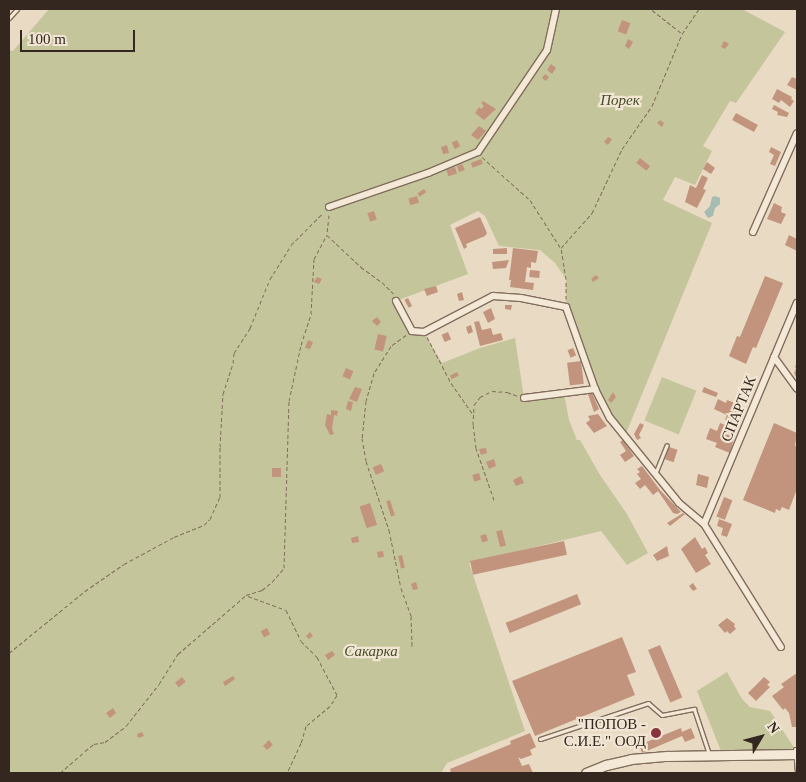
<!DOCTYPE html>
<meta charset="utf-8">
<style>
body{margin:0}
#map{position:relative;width:806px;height:782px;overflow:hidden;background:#e9dac4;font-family:Georgia,serif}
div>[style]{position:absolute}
.green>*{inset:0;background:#c4c59a;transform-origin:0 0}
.water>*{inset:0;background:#a6bcb3}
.building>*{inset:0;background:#c2947e;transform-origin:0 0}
.path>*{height:1px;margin-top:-0.5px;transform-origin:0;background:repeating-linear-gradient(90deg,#816d5d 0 4px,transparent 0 6.5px)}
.roads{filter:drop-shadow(1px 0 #816d5d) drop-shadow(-1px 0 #816d5d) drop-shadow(0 1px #816d5d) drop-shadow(0 -1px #816d5d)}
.lane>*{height:3px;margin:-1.5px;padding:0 1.5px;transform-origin:1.5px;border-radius:1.5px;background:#f4e9d7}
.street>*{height:6px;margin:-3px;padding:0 3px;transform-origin:3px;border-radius:3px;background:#f4e9d7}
.secondary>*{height:9px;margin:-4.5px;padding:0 4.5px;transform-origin:4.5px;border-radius:4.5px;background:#f4e9d7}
.dots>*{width:14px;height:14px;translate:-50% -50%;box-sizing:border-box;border:2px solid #f1e5d3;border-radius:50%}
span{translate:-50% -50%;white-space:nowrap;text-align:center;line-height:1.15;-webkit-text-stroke:4.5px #f1e5d3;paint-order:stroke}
.park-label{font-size:15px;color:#474d28;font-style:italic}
.street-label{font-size:15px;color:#33271f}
.poi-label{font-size:15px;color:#33271f}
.right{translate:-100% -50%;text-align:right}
.frame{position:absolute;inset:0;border:10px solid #33271f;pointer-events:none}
.north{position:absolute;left:736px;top:712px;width:50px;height:50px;-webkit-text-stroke:4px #f1e5d3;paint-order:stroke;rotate:53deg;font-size:14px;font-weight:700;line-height:20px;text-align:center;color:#33271f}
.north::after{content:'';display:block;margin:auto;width:18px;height:22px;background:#33271f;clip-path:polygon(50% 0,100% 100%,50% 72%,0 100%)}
.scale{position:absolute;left:20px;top:30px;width:115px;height:22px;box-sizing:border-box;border:2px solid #33271f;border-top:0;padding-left:6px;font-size:15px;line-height:18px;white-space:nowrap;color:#33271f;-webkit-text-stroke:4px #f1e5d3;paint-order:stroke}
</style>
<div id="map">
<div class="green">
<i style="clip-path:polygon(49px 9px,742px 9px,785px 32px,736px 103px,730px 101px,703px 146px,712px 151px,695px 185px,675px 177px,663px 200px,712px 223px,625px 436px,610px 418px,566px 307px,566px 279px,555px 263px,540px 250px,499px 246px,485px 216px,478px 211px,450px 225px,468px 274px,396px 301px,412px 330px,424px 332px,442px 363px,480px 348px,515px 338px,524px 398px,564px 393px,569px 420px,577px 440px,580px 440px,600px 475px,627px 514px,648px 553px,627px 565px,601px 531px,469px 563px,525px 731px,447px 763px,441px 773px,9px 773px,9px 50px,13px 51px)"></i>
<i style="left:662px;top:377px;width:37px;height:47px;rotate:22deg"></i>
<i style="clip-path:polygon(727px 672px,742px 699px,750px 707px,770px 711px,795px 749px,772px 754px,723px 756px,697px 691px)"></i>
</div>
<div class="water">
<i style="clip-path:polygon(715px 196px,720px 198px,720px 204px,715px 208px,713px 216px,708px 218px,704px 212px,710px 206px,712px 197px)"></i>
</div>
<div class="building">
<i style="left:622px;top:20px;width:9px;height:12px;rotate:21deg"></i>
<i style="clip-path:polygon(628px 39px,633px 42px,629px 49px,625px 46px)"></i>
<i style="clip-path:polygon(724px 41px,729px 44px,725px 49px,721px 47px)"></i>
<i style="clip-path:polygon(551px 64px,556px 68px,552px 74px,547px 70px)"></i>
<i style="left:545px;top:74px;width:5px;height:5px;rotate:37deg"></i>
<i style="clip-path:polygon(792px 77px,797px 79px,797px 90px,787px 85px)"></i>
<i style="clip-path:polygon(777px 89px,792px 97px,791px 99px,794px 101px,790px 107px,781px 100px,779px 103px,772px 99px)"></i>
<i style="clip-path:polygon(483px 101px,496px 109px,484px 120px,475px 113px,479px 107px,481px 109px,484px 106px,481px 103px)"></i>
<i style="clip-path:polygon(774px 105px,789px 113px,787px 117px,777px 115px,778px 112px,772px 109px)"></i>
<i style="left:736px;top:113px;width:25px;height:8px;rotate:29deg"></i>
<i style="clip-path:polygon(660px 120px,664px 123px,662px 127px,657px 123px)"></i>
<i style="clip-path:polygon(479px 126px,486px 131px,478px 140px,471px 135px)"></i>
<i style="clip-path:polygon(608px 137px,612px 139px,608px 145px,604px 142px)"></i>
<i style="left:457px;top:140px;width:7px;height:6px;rotate:63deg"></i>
<i style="clip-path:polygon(447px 145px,449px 153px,443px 154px,441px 147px)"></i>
<i style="clip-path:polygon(771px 147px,781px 152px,775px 166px,770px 164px,774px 155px,769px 152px)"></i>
<i style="left:640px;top:158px;width:13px;height:6px;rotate:39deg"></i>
<i style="left:481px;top:159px;width:5px;height:11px;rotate:68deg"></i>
<i style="clip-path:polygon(707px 162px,715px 168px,711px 174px,703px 169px)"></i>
<i style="clip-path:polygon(462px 164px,465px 170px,459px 172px,457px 166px)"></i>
<i style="left:455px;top:167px;width:7px;height:9px;rotate:74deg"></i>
<i style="clip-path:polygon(702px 175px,708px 178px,703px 189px,706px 190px,697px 208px,685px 202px,690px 185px,696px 188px)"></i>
<i style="left:424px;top:189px;width:4px;height:8px;rotate:56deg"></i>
<i style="left:417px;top:196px;width:7px;height:9px;rotate:74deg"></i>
<i style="clip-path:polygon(774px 203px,782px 207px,781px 212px,786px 214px,781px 224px,767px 219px)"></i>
<i style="left:374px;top:211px;width:9px;height:7px;rotate:72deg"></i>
<i style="clip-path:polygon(480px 217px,487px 233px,485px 236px,466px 244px,467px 247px,464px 249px,455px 228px)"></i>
<i style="clip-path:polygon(789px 235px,797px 239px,797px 251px,785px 245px)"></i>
<i style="clip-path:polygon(507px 248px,507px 254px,493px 254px,493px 249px)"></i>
<i style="clip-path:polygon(513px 248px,538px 251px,536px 263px,531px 262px,531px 268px,527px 267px,525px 282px,534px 283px,533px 290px,510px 287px,511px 280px,509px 280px)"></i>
<i style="clip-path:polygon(509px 260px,506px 268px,493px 269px,492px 262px)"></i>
<i style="left:530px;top:270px;width:10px;height:7px;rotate:6deg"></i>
<i style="clip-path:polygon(596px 275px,599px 278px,593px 282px,591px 279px)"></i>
<i style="clip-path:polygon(765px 276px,783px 283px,756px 348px,753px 347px,746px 364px,729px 356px,737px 336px,740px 337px)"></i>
<i style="clip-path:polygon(317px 277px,322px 279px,319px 284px,314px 282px)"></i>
<i style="clip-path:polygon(436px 286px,438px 292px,427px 296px,424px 289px)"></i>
<i style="clip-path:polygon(462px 292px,464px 300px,459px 301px,457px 294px)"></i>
<i style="left:408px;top:298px;width:9px;height:4px;rotate:63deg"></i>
<i style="clip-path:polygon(505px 305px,512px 305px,511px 310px,505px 309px)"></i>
<i style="clip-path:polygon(491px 308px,495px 319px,488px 323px,483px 312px)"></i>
<i style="clip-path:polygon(377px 317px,381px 322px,377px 326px,372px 321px)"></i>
<i style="clip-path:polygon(479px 321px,482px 330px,491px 328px,493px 335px,501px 333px,503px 340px,480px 346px,474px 322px)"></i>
<i style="clip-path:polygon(471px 325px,473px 332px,468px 334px,466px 327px)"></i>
<i style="left:448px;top:332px;width:8px;height:7px;rotate:67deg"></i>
<i style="left:378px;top:334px;width:9px;height:16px;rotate:13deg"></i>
<i style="clip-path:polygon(308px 340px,313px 342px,310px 349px,305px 348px)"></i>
<i style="left:573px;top:348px;width:8px;height:6px;rotate:67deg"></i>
<i style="left:581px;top:361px;width:23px;height:14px;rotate:83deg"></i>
<i style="clip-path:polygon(797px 364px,797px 376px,796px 377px,794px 373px,796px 369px,795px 366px)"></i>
<i style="left:346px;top:368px;width:8px;height:9px;rotate:23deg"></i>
<i style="left:457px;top:372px;width:4px;height:8px;rotate:63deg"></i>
<i style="clip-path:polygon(355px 387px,362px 389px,357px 402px,349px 399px)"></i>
<i style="clip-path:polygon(704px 387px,718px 393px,716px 397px,702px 392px)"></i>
<i style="clip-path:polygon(613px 392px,616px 397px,611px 403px,608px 400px)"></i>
<i style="clip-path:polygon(592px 393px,599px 409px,594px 412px,588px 394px)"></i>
<i style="clip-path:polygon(718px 399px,726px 403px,727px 400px,738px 404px,736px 408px,741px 409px,733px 423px,725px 420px,727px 415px,714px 409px)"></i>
<i style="clip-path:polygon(348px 401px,353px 402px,351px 411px,346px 409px)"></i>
<i style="clip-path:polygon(331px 410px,338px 411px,337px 416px,334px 415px,332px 429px,334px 434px,330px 435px,325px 425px,327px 414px,331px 415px)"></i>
<i style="clip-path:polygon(598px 414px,607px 426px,594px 433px,586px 423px,590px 420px,588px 416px)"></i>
<i style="clip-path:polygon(640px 423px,644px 425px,639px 435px,641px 438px,637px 440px,634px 434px)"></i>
<i style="clip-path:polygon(720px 423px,734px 428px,731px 436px,734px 438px,730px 453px,715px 447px,717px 443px,706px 439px,710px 428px,717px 431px)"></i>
<i style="clip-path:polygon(774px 423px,797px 433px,795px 446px,797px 447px,797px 489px,789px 510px,782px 507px,780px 511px,776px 509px,775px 513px,743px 500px)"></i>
<i style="clip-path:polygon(623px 440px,634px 456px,625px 462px,620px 455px,626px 451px,620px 442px)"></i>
<i style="left:669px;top:447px;width:9px;height:13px;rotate:18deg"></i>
<i style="clip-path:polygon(486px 448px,487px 453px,481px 455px,479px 449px)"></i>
<i style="clip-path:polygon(494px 459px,496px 466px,489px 469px,486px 462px)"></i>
<i style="left:381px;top:464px;width:8px;height:9px;rotate:67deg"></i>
<i style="clip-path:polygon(642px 466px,660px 490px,681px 512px,677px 514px,673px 513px,658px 491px,653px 495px,645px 485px,640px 489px,635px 483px,641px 479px,637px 474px,640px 472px,637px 469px)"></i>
<i style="left:272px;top:468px;width:9px;height:9px"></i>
<i style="left:479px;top:473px;width:7px;height:7px;rotate:74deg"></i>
<i style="clip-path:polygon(698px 474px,709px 477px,707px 488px,696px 485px)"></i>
<i style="clip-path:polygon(521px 476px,524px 483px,516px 486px,513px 480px)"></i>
<i style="left:724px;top:497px;width:9px;height:21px;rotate:21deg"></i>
<i style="left:390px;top:500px;width:16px;height:4px;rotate:72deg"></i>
<i style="left:370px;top:503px;width:23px;height:11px;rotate:72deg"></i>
<i style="clip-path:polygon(683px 513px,685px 514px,670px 526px,667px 523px)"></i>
<i style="clip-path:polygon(719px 519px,732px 524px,727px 537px,721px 535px,723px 528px,717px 526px)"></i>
<i style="left:502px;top:530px;width:16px;height:6px;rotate:76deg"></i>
<i style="left:486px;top:534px;width:7px;height:6px;rotate:74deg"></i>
<i style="clip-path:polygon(358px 536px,359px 542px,352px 543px,351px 538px)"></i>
<i style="clip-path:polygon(695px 537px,702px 549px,705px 547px,708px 553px,705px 555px,711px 564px,696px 573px,681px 549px)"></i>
<i style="left:564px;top:541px;width:14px;height:96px;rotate:78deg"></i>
<i style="clip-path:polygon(667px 546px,669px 556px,657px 561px,653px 555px)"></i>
<i style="left:383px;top:551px;width:6px;height:6px;rotate:81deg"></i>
<i style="left:402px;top:555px;width:13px;height:4px;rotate:77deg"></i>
<i style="clip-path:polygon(416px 582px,418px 589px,413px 590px,411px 584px)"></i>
<i style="clip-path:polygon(693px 583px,697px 589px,693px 591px,689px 586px)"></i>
<i style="left:577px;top:594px;width:11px;height:77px;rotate:68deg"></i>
<i style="clip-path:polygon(727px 618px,735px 624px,734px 626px,736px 629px,730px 634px,727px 631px,725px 633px,718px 625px)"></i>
<i style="left:267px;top:628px;width:7px;height:7px;rotate:63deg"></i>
<i style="clip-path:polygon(310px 632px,313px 636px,309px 639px,306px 636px)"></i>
<i style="clip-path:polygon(622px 637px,636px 672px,627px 675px,635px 695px,535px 736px,512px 681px)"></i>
<i style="left:660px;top:645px;width:57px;height:13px;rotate:67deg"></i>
<i style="clip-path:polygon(332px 651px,335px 655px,328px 660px,325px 655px)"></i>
<i style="clip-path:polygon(797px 673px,797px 727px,792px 727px,789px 713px,785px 708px,783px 710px,772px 696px,784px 687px,781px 684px)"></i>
<i style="clip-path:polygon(233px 676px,235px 679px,225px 686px,223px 682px)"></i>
<i style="left:182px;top:677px;width:6px;height:9px;rotate:51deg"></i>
<i style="clip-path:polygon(764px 677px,770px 682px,767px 685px,770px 687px,756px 701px,748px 693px)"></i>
<i style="clip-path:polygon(113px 708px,116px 713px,110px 718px,106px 713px)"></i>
<i style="clip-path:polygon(681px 728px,682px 732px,691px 728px,695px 738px,685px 742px,682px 736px,642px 753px,639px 745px)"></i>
<i style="clip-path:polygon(142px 732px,144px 736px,138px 738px,137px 734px)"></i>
<i style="clip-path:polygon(530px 733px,536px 747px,530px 750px,532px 755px,521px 759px,518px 757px,522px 766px,529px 764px,533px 773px,451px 773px,450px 769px,511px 744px,510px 741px)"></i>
<i style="clip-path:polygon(269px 740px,273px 745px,267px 750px,263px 746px)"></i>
</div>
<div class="path">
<i style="left:652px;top:10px;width:37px;rotate:38deg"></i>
<i style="left:482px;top:157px;width:64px;rotate:41.9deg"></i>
<i style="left:530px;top:200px;width:56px;rotate:57.4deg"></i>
<i style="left:329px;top:215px;width:20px;rotate:96deg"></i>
<i style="left:327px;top:235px;width:47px;rotate:43.3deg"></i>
<i style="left:361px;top:267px;width:26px;rotate:36deg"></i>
<i style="left:382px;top:282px;width:16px;rotate:45deg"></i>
<i style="left:566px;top:299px;width:20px;rotate:-90deg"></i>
<i style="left:566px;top:279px;width:31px;rotate:-99deg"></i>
<i style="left:561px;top:248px;width:47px;rotate:-48.5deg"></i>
<i style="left:592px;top:213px;width:71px;rotate:-64.9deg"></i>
<i style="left:622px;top:149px;width:52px;rotate:-55.1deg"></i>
<i style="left:652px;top:106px;width:78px;rotate:-67.4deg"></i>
<i style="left:682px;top:34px;width:30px;rotate:-56deg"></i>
<i style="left:406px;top:335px;width:19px;rotate:144deg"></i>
<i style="left:391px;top:346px;width:32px;rotate:122deg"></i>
<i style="left:374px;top:373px;width:29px;rotate:106deg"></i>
<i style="left:366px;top:401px;width:37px;rotate:96deg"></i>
<i style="left:362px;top:438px;width:23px;rotate:80deg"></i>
<i style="left:366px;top:461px;width:73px;rotate:71.6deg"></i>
<i style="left:389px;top:530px;width:59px;rotate:78.3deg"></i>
<i style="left:401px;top:588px;width:30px;rotate:70deg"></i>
<i style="left:411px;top:616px;width:32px;rotate:88deg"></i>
<i style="left:427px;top:337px;width:52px;rotate:62.4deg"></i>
<i style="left:451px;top:383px;width:37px;rotate:55deg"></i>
<i style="left:494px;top:500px;width:55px;rotate:-109.1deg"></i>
<i style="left:476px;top:448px;width:23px;rotate:-97deg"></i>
<i style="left:473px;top:425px;width:20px;rotate:-87deg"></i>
<i style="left:474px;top:405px;width:10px;rotate:-53deg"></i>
<i style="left:480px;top:397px;width:13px;rotate:-27deg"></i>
<i style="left:492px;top:391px;width:15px;rotate:4deg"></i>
<i style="left:507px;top:392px;width:12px;rotate:20deg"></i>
<i style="left:248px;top:596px;width:40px;rotate:20.2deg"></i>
<i style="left:286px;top:610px;width:34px;rotate:64deg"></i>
<i style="left:301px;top:641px;width:23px;rotate:45deg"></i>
<i style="left:317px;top:657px;width:43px;rotate:62.2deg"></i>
<i style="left:337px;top:695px;width:13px;rotate:122deg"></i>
<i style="left:330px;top:706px;width:31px;rotate:140deg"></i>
<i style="left:306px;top:726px;width:18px;rotate:106deg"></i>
<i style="left:301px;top:743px;width:33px;rotate:115deg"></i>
<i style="left:9px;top:653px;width:98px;rotate:-39.2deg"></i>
<i style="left:85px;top:591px;width:47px;rotate:-34.7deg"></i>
<i style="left:124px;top:564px;width:57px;rotate:-28.4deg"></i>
<i style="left:174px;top:537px;width:32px;rotate:-22deg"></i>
<i style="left:204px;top:525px;width:8px;rotate:-45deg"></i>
<i style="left:210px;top:519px;width:24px;rotate:-66deg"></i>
<i style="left:220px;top:497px;width:50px;rotate:-90deg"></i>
<i style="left:220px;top:447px;width:53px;rotate:-86.8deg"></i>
<i style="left:223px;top:394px;width:33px;rotate:-72deg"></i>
<i style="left:233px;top:363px;width:10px;rotate:-84deg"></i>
<i style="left:234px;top:353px;width:30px;rotate:-57deg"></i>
<i style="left:250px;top:328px;width:53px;rotate:-67.8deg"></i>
<i style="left:270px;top:279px;width:40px;rotate:-58deg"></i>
<i style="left:291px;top:245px;width:45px;rotate:-45deg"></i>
<i style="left:60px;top:773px;width:33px;rotate:-41deg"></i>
<i style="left:85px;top:751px;width:11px;rotate:-38deg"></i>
<i style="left:94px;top:744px;width:11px;rotate:-10deg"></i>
<i style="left:105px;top:742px;width:26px;rotate:-37deg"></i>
<i style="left:126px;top:726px;width:53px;rotate:-51.8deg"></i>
<i style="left:159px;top:684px;width:36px;rotate:-58deg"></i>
<i style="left:178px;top:654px;width:90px;rotate:-40.9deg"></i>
<i style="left:246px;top:595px;width:17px;rotate:-17deg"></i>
<i style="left:262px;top:590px;width:13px;rotate:-39deg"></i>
<i style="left:272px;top:582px;width:18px;rotate:-49deg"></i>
<i style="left:284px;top:568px;width:167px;rotate:-88.3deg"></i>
<i style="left:289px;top:401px;width:57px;rotate:-77.9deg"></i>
<i style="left:301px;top:345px;width:33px;rotate:-72deg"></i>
<i style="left:311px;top:314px;width:55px;rotate:-86.9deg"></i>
<i style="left:314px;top:259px;width:27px;rotate:-62deg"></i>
</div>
<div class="roads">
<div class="lane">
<i style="left:9px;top:18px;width:12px;rotate:-48deg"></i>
<i style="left:655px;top:474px;width:31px;rotate:-68deg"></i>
<i style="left:540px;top:739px;width:114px;rotate:-18.4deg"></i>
<i style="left:648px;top:703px;width:18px;rotate:41deg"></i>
<i style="left:662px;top:715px;width:33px;rotate:-11deg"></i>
<i style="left:694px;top:709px;width:47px;rotate:71.6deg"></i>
<i style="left:795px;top:749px;width:24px;rotate:85deg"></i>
</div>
<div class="street">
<i style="left:329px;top:207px;width:105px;rotate:-19deg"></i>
<i style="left:428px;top:173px;width:54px;rotate:-22.8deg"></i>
<i style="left:478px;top:152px;width:123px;rotate:-55.9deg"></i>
<i style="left:547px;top:50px;width:42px;rotate:-77.6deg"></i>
<i style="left:753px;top:232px;width:108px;rotate:-66deg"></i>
<i style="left:396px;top:301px;width:34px;rotate:62deg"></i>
<i style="left:412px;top:331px;width:12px;rotate:5deg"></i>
<i style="left:424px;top:332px;width:78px;rotate:-27.6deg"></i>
<i style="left:493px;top:296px;width:28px;rotate:4deg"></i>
<i style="left:521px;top:298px;width:46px;rotate:11.3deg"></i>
<i style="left:566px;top:307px;width:87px;rotate:70.5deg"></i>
<i style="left:595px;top:389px;width:33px;rotate:63deg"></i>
<i style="left:610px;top:418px;width:109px;rotate:50.9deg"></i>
<i style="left:679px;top:503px;width:33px;rotate:40deg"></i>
<i style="left:704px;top:524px;width:145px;rotate:58deg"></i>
<i style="left:774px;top:357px;width:39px;rotate:54deg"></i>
<i style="left:524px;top:398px;width:72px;rotate:-7.2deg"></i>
<i style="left:704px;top:524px;width:240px;rotate:-67.2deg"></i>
</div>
<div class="secondary">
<i style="left:586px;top:773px;width:22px;rotate:-22deg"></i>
<i style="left:606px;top:765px;width:26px;rotate:-13deg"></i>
<i style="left:631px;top:759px;width:36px;rotate:-5deg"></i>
<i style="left:667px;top:756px;width:130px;rotate:-0.9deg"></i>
</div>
</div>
<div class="dots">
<i style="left:656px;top:733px;background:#89343c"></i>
</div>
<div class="park-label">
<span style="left:620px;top:101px">Порек</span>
<span style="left:371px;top:652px">Сакарка</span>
</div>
<div class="street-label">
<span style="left:739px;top:409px;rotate:-68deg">СПАРТАК</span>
</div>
<div class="poi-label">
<span class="right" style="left:646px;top:733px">"ПОПОВ -<br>С.И.Е." ООД</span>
</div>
<div class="frame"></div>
<div class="north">N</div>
<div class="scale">100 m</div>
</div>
